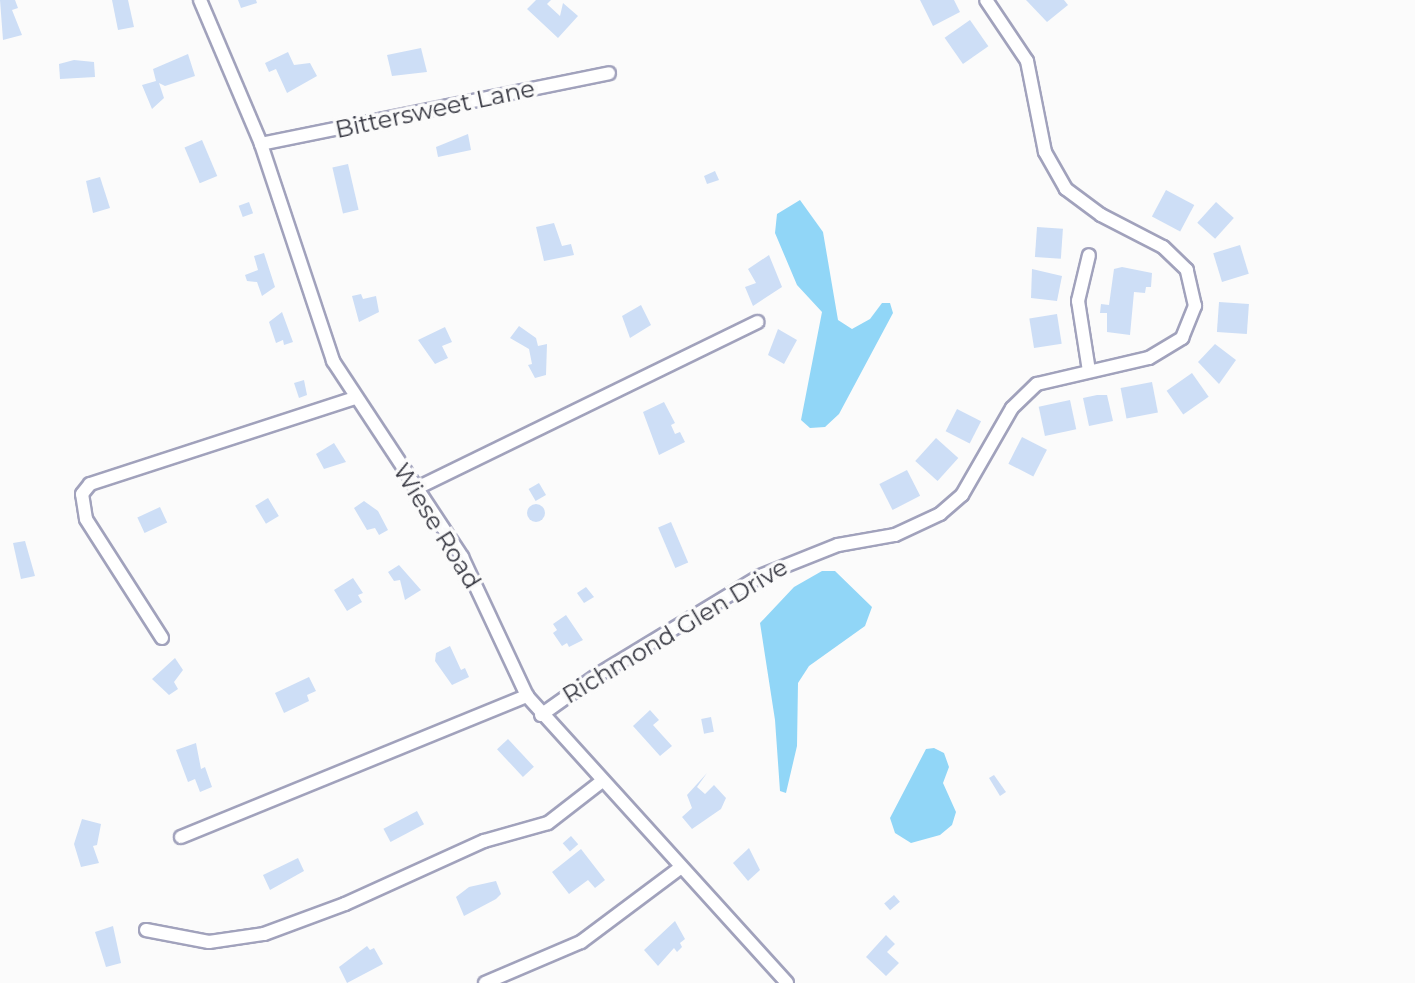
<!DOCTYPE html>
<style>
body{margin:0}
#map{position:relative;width:1415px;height:983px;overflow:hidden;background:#fbfbfb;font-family:Montserrat,sans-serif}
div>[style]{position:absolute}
.water>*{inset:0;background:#91d6f7}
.building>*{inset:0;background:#cddef6;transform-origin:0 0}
.round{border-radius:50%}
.roads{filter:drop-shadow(2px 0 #a1a2bc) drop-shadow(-2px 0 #a1a2bc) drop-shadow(0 2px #a1a2bc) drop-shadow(0 -2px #a1a2bc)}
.minor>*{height:12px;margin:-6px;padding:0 6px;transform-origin:6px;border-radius:6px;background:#fff}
span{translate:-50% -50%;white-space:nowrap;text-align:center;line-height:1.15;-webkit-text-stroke:7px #fbfbfb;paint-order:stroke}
.street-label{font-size:24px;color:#363741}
</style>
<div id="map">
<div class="water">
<i style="clip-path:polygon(800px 200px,823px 232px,838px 320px,852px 329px,870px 319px,882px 303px,890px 303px,893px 313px,839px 414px,825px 427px,810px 428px,801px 420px,822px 312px,797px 285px,775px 233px,777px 214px)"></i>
<i style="clip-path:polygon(822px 571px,835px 571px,872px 607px,865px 626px,809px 666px,798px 683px,797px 746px,786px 793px,780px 791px,775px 720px,760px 623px,794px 587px)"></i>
<i style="clip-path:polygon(934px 748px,944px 753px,949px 767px,943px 783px,956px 812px,952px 825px,940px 835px,911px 843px,895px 833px,890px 818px,926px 749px)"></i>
</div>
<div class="building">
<i style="clip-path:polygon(0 0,15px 0,18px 8px,12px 10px,22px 35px,3px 40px)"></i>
<i style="clip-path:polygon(112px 0,128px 0,134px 27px,118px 30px)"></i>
<i style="clip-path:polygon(238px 0,256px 0,257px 3px,241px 8px)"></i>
<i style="clip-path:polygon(536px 0,551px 0,547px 4px,560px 16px,563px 3px,578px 16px,558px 38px,527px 9px)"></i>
<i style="clip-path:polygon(920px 0,954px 0,960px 12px,933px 26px)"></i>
<i style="clip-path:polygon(1026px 0,1064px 0,1068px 5px,1047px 22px)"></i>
<i style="left:970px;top:20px;width:32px;height:31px;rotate:55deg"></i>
<i style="clip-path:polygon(421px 48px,427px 72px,392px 76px,387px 55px)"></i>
<i style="clip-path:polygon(288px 52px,294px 65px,310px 63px,317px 76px,287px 93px,276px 69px,269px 72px,265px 63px)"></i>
<i style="clip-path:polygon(188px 54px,195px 76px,165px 86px,159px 83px,164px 98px,152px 109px,142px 85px,156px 81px,153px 69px)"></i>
<i style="clip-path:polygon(74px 60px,94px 62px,95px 77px,60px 79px,59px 64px)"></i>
<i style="clip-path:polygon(468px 134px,471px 150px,438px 157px,436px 147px)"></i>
<i style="left:202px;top:140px;width:39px;height:19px;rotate:67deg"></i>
<i style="left:348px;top:164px;width:47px;height:16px;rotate:77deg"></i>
<i style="clip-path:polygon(715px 171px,719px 180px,707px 184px,704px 176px)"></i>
<i style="clip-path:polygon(100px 177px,110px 208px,93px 213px,86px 181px)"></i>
<i style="left:1166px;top:190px;width:32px;height:30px;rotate:28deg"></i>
<i style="left:249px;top:202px;width:12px;height:11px;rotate:70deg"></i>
<i style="left:1216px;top:202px;width:24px;height:28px;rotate:42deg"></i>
<i style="clip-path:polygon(554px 223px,562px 246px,571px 244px,574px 255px,544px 261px,536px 227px)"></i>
<i style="left:1037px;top:227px;width:26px;height:30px;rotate:4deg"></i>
<i style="left:1240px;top:245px;width:30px;height:28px;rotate:73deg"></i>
<i style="clip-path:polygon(264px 253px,275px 287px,262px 296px,257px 282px,247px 281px,245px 275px,258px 270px,254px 256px)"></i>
<i style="clip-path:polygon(769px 255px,782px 287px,753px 306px,745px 287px,756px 283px,748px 269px)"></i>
<i style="clip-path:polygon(1122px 267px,1152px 273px,1151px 287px,1146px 287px,1145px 293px,1134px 292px,1130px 335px,1107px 332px,1107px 313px,1100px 313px,1101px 304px,1109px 305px,1114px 269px)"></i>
<i style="clip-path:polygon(1032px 269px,1062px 276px,1057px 301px,1031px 298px)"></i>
<i style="clip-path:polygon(361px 294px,363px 299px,376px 296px,379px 312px,359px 322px,352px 296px)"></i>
<i style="left:1219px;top:302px;width:30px;height:30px;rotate:4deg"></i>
<i style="clip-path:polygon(641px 305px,651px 325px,630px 338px,622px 316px)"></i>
<i style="clip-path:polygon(282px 312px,293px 342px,284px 345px,283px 340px,276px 343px,269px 322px)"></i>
<i style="left:1057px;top:314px;width:30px;height:28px;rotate:81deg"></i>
<i style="clip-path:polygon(519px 326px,536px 338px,538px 346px,547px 344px,546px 375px,535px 378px,528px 365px,532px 364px,529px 349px,510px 338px)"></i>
<i style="clip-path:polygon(445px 327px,452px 342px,442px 346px,448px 358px,435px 364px,418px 340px)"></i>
<i style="clip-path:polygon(778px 329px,797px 340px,784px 364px,768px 355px)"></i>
<i style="clip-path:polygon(1215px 344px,1236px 360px,1219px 384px,1198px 362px)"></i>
<i style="left:1192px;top:373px;width:29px;height:31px;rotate:55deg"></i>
<i style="clip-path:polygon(304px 380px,307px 395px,299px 398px,294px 383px)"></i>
<i style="left:1152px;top:382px;width:31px;height:32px;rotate:79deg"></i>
<i style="clip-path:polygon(1097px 395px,1107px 395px,1113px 421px,1089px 426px,1083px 398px)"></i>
<i style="left:1070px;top:400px;width:30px;height:32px;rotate:78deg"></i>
<i style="clip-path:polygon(664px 402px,675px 423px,671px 425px,675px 434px,680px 432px,685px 442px,659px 455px,643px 412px)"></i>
<i style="left:957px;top:409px;width:27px;height:25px;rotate:27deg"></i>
<i style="left:1022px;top:437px;width:28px;height:30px;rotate:27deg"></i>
<i style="left:936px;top:438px;width:30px;height:31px;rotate:42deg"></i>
<i style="clip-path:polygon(334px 443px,346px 462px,324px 469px,316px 454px)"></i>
<i style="left:907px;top:470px;width:29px;height:31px;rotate:63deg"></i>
<i style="left:539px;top:483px;width:14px;height:12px;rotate:60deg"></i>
<i style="left:268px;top:498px;width:21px;height:15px;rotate:59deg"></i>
<i style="clip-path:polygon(364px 501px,378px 511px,388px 530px,379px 535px,375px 528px,367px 530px,354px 508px)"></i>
<i class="round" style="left:527px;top:504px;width:18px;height:18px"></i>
<i style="left:160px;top:507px;width:17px;height:25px;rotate:65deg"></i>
<i style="left:671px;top:522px;width:44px;height:14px;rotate:67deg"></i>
<i style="clip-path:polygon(25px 541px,35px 576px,21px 579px,13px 543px)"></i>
<i style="clip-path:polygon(399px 565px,421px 590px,405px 600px,400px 580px,394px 581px,388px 572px)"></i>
<i style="clip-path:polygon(353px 578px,363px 593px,358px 595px,362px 602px,347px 611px,334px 590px)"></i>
<i style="clip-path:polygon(586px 587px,594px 597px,584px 603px,577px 593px)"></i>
<i style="clip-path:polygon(566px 615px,583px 640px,569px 647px,567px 643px,562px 646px,553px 633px,557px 630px,553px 624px)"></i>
<i style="clip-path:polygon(450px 646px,461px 670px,465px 668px,469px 677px,452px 685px,435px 661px,436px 653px)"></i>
<i style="clip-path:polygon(175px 658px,183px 670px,174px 682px,178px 689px,169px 695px,152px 679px)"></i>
<i style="clip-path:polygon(309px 677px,316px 691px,307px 695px,309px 701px,284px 713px,275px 693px)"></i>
<i style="clip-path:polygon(650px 710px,659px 720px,653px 725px,672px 746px,660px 756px,633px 726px)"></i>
<i style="left:711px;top:717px;width:15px;height:10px;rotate:79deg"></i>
<i style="left:508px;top:739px;width:38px;height:15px;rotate:47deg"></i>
<i style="clip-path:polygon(196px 743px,201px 769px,205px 767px,212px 787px,200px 792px,195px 779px,188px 782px,176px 750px)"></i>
<i style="clip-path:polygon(707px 773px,697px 787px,705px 794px,714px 785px,726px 798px,721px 809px,692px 829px,682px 817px,692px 808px,687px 795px)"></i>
<i style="clip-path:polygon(994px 775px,1006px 792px,1000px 796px,989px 778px)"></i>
<i style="left:417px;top:811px;width:15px;height:38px;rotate:62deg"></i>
<i style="clip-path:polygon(82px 819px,101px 824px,97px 845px,93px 846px,99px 863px,81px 867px,74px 844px)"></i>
<i style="left:571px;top:836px;width:11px;height:11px;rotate:49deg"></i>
<i style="clip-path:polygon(749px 848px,760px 870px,748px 881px,733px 863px)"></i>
<i style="clip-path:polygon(581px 849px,605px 880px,595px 888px,588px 880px,569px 894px,552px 872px)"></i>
<i style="clip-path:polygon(298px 858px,304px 871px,270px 890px,263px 875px)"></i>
<i style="clip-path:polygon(496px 881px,501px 894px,496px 899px,464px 916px,456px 897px,469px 887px)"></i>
<i style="left:894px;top:895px;width:9px;height:13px;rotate:49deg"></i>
<i style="clip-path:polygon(675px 921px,685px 939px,680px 943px,682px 947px,677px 952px,674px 948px,658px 966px,644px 950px)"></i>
<i style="clip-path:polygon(113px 926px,121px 963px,106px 967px,95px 932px)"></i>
<i style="clip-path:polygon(886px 935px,895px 944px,887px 952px,899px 963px,886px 976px,866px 957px)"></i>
<i style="clip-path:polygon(367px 946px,370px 950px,374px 948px,383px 964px,347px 983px,339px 967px)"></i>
</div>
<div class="roads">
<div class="minor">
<i style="left:200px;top:0;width:156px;rotate:67deg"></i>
<i style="left:261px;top:144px;width:229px;rotate:71.6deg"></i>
<i style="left:333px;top:361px;width:235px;rotate:56.6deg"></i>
<i style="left:462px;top:557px;width:153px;rotate:64.9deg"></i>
<i style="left:527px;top:696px;width:387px;rotate:47.8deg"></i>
<i style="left:261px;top:144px;width:355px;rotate:-11.5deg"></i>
<i style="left:1089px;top:371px;width:71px;rotate:-98.9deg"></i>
<i style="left:1078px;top:301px;width:47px;rotate:-76.6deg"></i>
<i style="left:415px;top:489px;width:381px;rotate:-26deg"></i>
<i style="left:162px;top:638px;width:141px;rotate:-122.6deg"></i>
<i style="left:86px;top:519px;width:25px;rotate:-99deg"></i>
<i style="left:82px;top:494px;width:13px;rotate:-51deg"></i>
<i style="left:90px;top:484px;width:279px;rotate:-18deg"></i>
<i style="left:541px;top:715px;width:71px;rotate:-35.3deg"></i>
<i style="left:599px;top:674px;width:188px;rotate:-31.3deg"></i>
<i style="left:760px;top:576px;width:84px;rotate:-21.7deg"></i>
<i style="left:838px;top:545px;width:58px;rotate:-10deg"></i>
<i style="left:895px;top:535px;width:50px;rotate:-25deg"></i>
<i style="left:940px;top:514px;width:29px;rotate:-41deg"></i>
<i style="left:962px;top:495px;width:100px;rotate:-60.1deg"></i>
<i style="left:1012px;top:408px;width:35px;rotate:-44deg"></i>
<i style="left:1037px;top:384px;width:115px;rotate:-13.1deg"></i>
<i style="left:1149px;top:358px;width:39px;rotate:-31deg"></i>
<i style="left:1182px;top:338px;width:35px;rotate:-68deg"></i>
<i style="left:1195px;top:306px;width:37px;rotate:-103deg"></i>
<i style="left:1187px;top:270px;width:33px;rotate:-136deg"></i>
<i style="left:1163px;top:247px;width:70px;rotate:-152.7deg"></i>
<i style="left:1101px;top:215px;width:44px;rotate:-143.4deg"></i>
<i style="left:1066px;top:189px;width:43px;rotate:-119.6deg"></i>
<i style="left:1045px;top:152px;width:93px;rotate:-101.2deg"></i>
<i style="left:1027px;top:61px;width:73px;rotate:-123.9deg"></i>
<i style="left:181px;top:837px;width:374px;rotate:-22.2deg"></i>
<i style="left:146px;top:930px;width:64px;rotate:10.8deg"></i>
<i style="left:209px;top:942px;width:56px;rotate:-8.3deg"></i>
<i style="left:264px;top:934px;width:86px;rotate:-20.3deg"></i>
<i style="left:345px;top:904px;width:153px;rotate:-24.4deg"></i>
<i style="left:484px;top:841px;width:66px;rotate:-15.7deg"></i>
<i style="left:548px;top:823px;width:67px;rotate:-37.7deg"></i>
<i style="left:485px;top:983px;width:104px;rotate:-23.1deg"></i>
<i style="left:581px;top:942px;width:124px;rotate:-36.8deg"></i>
</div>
</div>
<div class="street-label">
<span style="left:435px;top:109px;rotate:-12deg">Bittersweet Lane</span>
<span style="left:437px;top:526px;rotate:58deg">Wiese Road</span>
<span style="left:675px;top:631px;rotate:-31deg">Richmond Glen Drive</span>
</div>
</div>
